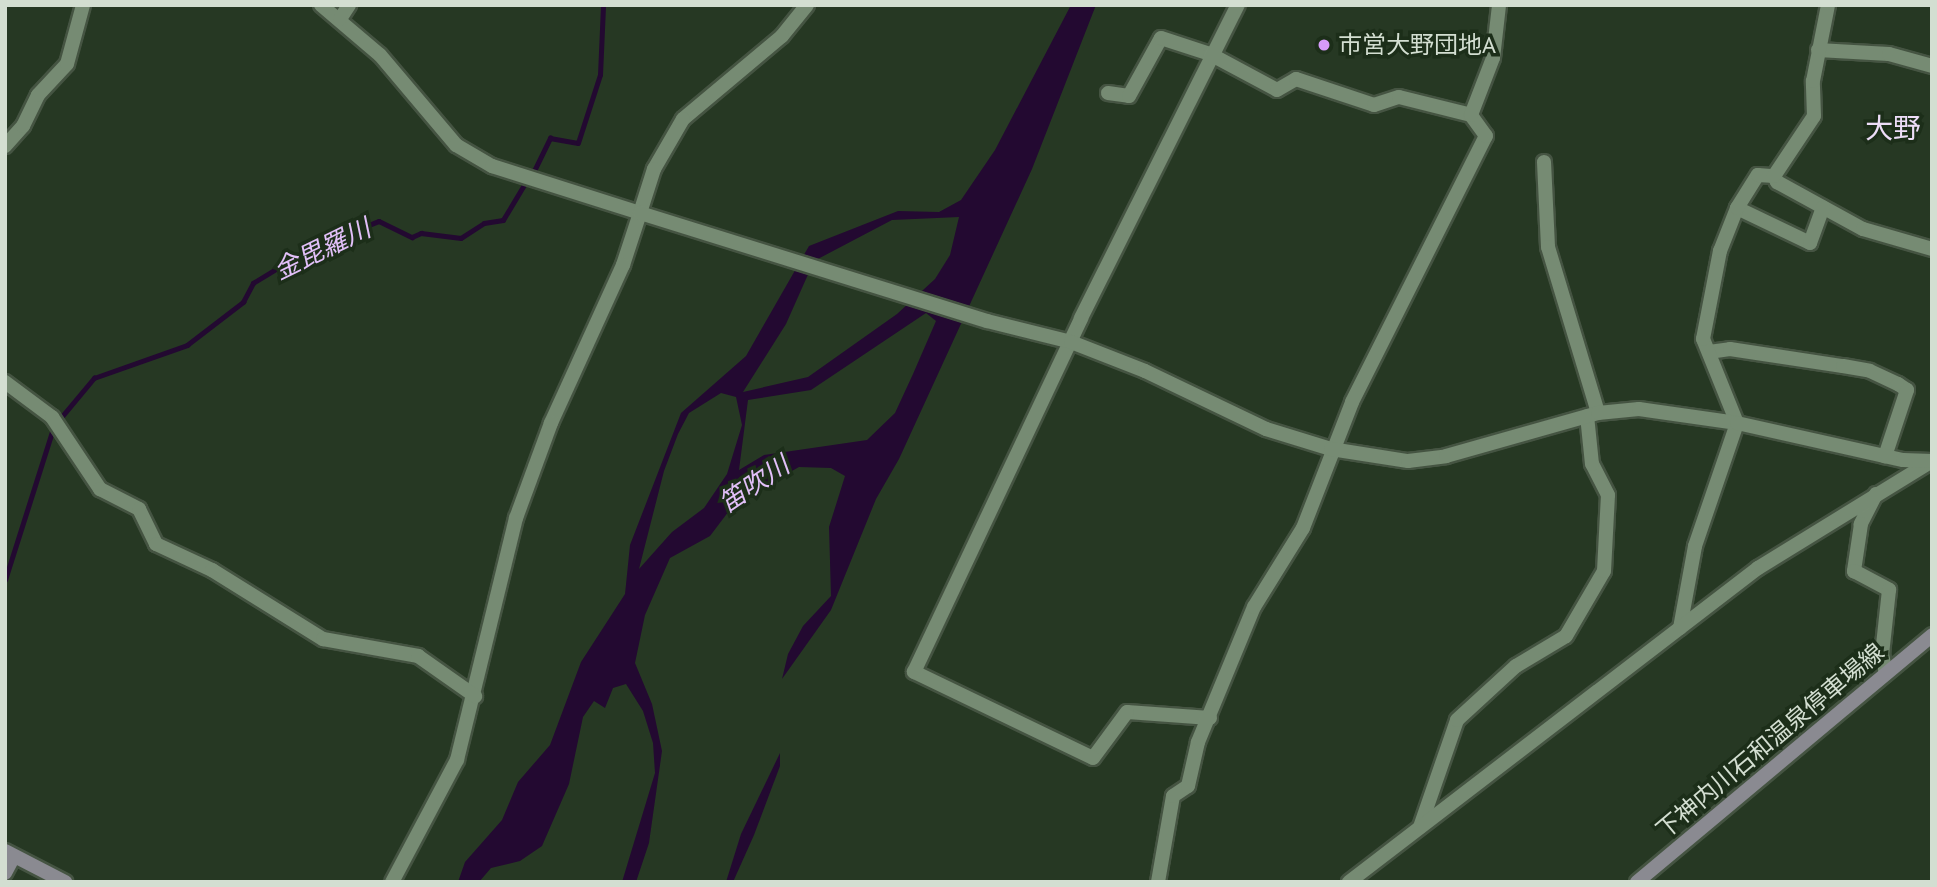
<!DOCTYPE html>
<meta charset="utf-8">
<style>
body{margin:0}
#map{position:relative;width:1937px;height:887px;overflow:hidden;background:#263823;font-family:"PT Sans","Noto Sans JP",sans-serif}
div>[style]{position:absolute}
.water>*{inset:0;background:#230931}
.stream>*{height:4.5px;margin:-2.25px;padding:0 2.25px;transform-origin:2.25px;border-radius:2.25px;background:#230931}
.roads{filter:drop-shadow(2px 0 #455442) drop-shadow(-2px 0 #455442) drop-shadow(0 2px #455442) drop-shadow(0 -2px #455442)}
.minor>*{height:14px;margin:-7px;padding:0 7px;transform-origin:7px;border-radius:7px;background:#768b73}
.tertiary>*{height:14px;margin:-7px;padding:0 7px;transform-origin:7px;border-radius:7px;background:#768b73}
.secondary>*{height:14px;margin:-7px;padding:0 7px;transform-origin:7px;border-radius:7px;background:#8a8a91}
.dots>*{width:19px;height:19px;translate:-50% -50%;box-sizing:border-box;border:4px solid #1c2e19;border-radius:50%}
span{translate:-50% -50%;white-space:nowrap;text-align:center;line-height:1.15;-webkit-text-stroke:7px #1c2e19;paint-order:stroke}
.poi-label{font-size:24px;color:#d3ded1}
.left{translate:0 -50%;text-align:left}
.street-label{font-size:24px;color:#d3ded1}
.water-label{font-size:26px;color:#e2c0f9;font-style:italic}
.quarter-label{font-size:28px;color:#edddf8}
.frame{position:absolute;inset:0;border:7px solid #d3ded1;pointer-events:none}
</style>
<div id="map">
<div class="water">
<i style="clip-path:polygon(evenodd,1071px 5px,1096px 5px,1032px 169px,899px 459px,876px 499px,831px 610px,782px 679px,788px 654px,803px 626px,831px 596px,829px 527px,845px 476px,831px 468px,799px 467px,735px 503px,710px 536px,670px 558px,645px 615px,635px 663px,652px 704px,662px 751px,649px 843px,636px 882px,622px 882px,655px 773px,653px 743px,643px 711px,626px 684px,613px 688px,605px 708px,594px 701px,583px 717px,569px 784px,542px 846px,520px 861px,491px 868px,479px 882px,458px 882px,465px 862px,502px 820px,518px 782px,550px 745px,581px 662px,625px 594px,630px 545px,681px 413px,746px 356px,809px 246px,898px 211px,939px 212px,961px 200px,995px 150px,1071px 5px,959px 217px,950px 255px,935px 279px,897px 314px,808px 377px,743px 392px,786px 324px,814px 261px,892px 220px,959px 217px,1071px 5px,926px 313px,936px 321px,913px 374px,895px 413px,867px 440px,764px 455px,739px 470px,748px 400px,811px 390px,926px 313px,1071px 5px,721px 393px,736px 397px,742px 425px,727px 474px,704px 508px,672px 532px,639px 569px,664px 471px,678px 434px,689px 413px,721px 393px)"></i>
<i style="clip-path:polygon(780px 753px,780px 766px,754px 835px,733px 882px,726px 882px,741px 834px)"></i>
</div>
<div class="stream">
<i style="left:534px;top:171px;width:37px;rotate:-64deg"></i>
<i style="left:550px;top:138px;width:28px;rotate:10deg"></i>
<i style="left:578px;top:143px;width:71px;rotate:-72.1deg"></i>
<i style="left:600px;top:75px;width:70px;rotate:-87.5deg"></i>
<i style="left:59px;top:420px;width:55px;rotate:-50.2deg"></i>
<i style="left:94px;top:378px;width:99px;rotate:-19.5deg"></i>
<i style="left:187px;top:345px;width:71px;rotate:-37.5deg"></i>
<i style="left:243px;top:302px;width:21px;rotate:-62deg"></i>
<i style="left:253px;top:283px;width:66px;rotate:-31.3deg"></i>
<i style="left:309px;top:249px;width:75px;rotate:-21.8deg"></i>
<i style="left:379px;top:221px;width:37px;rotate:26deg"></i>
<i style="left:412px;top:237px;width:10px;rotate:-24deg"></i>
<i style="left:421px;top:233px;width:40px;rotate:7.1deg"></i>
<i style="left:461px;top:238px;width:27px;rotate:-33deg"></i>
<i style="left:484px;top:223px;width:19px;rotate:-9deg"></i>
<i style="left:503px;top:220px;width:41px;rotate:-59deg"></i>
<i style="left:5px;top:580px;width:155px;rotate:-72.4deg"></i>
</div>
<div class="roads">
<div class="minor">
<i style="left:321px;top:5px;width:77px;rotate:40.3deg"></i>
<i style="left:380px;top:55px;width:118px;rotate:49.8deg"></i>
<i style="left:456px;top:145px;width:42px;rotate:30.3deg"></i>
<i style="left:492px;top:166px;width:155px;rotate:17.6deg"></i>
<i style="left:640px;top:213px;width:55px;rotate:108.1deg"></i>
<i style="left:623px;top:265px;width:174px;rotate:114.5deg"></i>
<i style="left:551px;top:423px;width:101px;rotate:110.2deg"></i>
<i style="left:516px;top:518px;width:249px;rotate:103.7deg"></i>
<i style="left:457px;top:760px;width:138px;rotate:118deg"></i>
<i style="left:340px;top:19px;width:17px;rotate:-57deg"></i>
<i style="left:1818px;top:50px;width:71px;rotate:3.2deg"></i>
<i style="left:1889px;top:54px;width:45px;rotate:15.6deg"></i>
<i style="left:1108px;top:93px;width:21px;rotate:8deg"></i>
<i style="left:1129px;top:96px;width:66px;rotate:-61.1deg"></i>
<i style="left:1161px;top:38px;width:52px;rotate:18.1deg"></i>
<i style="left:1210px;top:54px;width:76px;rotate:28.2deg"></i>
<i style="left:1277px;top:90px;width:22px;rotate:-30deg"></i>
<i style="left:1296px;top:79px;width:82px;rotate:18.4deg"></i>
<i style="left:1374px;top:105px;width:26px;rotate:-18deg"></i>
<i style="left:1399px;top:97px;width:74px;rotate:14deg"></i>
<i style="left:5px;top:146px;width:27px;rotate:-48deg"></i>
<i style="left:23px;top:126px;width:34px;rotate:-64deg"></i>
<i style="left:38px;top:95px;width:42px;rotate:-46.9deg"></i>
<i style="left:67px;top:64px;width:61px;rotate:-74.8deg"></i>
<i style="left:1544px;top:162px;width:85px;rotate:87.3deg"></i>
<i style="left:1548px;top:247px;width:173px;rotate:73.2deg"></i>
<i style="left:1774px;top:176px;width:7px;rotate:63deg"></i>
<i style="left:1777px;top:182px;width:98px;rotate:28.7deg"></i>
<i style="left:1863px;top:229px;width:72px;rotate:16.2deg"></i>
<i style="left:1737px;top:208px;width:81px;rotate:25.6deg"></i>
<i style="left:1810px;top:243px;width:38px;rotate:-70deg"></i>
<i style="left:1709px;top:352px;width:21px;rotate:-8deg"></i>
<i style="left:1730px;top:349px;width:114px;rotate:8.6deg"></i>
<i style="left:1843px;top:366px;width:27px;rotate:10deg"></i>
<i style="left:1870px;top:371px;width:31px;rotate:25deg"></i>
<i style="left:1898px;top:384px;width:11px;rotate:34deg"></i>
<i style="left:1907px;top:390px;width:70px;rotate:108.4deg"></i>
<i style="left:5px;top:382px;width:59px;rotate:36.7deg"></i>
<i style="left:52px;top:417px;width:87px;rotate:56.3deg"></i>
<i style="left:100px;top:489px;width:44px;rotate:27.1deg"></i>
<i style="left:139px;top:509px;width:39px;rotate:64deg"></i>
<i style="left:156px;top:544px;width:62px;rotate:24.9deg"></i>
<i style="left:212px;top:570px;width:131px;rotate:31.9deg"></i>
<i style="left:323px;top:639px;width:97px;rotate:10.1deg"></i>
<i style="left:418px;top:656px;width:70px;rotate:35.1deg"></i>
<i style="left:1876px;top:494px;width:34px;rotate:117deg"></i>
<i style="left:1861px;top:524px;width:48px;rotate:98.5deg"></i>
<i style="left:1854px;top:571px;width:40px;rotate:28deg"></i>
<i style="left:1889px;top:590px;width:64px;rotate:96.2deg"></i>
<i style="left:1882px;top:654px;width:20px;rotate:79deg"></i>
<i style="left:1680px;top:628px;width:83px;rotate:-79.6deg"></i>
<i style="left:1695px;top:546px;width:130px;rotate:-71.1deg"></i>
<i style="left:1737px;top:423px;width:91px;rotate:-112deg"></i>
<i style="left:1703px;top:339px;width:90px;rotate:-79.1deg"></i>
<i style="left:1720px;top:251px;width:46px;rotate:-68.4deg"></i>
<i style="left:1737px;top:208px;width:39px;rotate:-58deg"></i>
<i style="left:1758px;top:175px;width:16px;rotate:4deg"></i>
<i style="left:1774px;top:176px;width:72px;rotate:-56.3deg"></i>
<i style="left:1814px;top:116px;width:35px;rotate:-92deg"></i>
<i style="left:1813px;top:81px;width:77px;rotate:-78.8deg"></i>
<i style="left:1210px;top:718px;width:83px;rotate:-175.9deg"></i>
<i style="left:1127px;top:712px;width:57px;rotate:126.5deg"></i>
<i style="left:1093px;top:758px;width:199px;rotate:-154.3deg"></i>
<i style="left:914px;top:672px;width:391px;rotate:-64.7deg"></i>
<i style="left:1081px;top:318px;width:350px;rotate:-63.4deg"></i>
<i style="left:1420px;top:827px;width:113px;rotate:-70.9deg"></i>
<i style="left:1457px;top:720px;width:80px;rotate:-42.5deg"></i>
<i style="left:1516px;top:666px;width:58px;rotate:-31deg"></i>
<i style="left:1566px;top:636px;width:75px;rotate:-59.7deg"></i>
<i style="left:1604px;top:571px;width:76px;rotate:-87deg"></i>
<i style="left:1608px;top:495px;width:35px;rotate:-117deg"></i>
<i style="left:1592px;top:464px;width:48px;rotate:-95.9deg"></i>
<i style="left:1158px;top:882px;width:87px;rotate:-80.1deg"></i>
<i style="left:1173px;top:796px;width:18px;rotate:-34deg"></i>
<i style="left:1188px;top:786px;width:45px;rotate:-77.2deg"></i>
<i style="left:1198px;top:742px;width:146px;rotate:-67.5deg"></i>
<i style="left:1254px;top:607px;width:93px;rotate:-58.2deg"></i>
<i style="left:1303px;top:528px;width:135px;rotate:-68.7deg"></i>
<i style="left:1352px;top:402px;width:298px;rotate:-63.3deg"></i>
<i style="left:1486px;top:136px;width:26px;rotate:-126deg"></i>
<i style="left:1471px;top:115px;width:61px;rotate:-68.9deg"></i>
<i style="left:1493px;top:58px;width:53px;rotate:-83.5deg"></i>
<i style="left:1349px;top:882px;width:516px;rotate:-37.51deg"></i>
<i style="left:1758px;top:568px;width:202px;rotate:-31.6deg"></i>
</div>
<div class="tertiary">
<i style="left:807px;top:5px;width:40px;rotate:129deg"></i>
<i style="left:782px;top:36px;width:129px;rotate:140deg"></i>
<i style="left:683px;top:119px;width:58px;rotate:120.1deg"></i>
<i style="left:654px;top:169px;width:46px;rotate:107.7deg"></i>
<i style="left:640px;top:213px;width:363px;rotate:17.3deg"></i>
<i style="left:987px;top:321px;width:87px;rotate:14deg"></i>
<i style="left:1071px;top:342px;width:79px;rotate:21.4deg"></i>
<i style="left:1145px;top:371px;width:134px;rotate:25.6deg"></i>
<i style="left:1266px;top:429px;width:68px;rotate:17.1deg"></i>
<i style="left:1331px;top:449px;width:78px;rotate:8.9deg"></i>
<i style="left:1408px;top:461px;width:38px;rotate:-7deg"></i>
<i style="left:1446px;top:456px;width:158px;rotate:-15.8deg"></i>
<i style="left:1598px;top:413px;width:41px;rotate:-5.6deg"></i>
<i style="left:1639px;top:409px;width:99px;rotate:8.1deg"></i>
<i style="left:1737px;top:423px;width:170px;rotate:12.6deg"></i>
<i style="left:1903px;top:460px;width:29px;rotate:2deg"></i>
</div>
<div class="secondary">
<i style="left:5px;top:851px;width:68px;rotate:27.3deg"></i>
<i style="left:5px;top:873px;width:19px;rotate:-62deg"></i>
<i style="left:1637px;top:882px;width:385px;rotate:-39.9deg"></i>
</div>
</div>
<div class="dots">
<i style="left:1324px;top:45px;background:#d59bfa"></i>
</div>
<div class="poi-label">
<span class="left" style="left:1338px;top:45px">市営大野団地A</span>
</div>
<div class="street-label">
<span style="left:1770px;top:741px;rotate:-40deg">下神内川石和温泉停車場線</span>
</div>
<div class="water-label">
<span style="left:322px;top:249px;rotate:-26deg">金毘羅川</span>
<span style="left:754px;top:484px;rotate:-34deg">笛吹川</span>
</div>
<div class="quarter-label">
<span style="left:1893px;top:128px">大野</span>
</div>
<div class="frame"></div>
</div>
